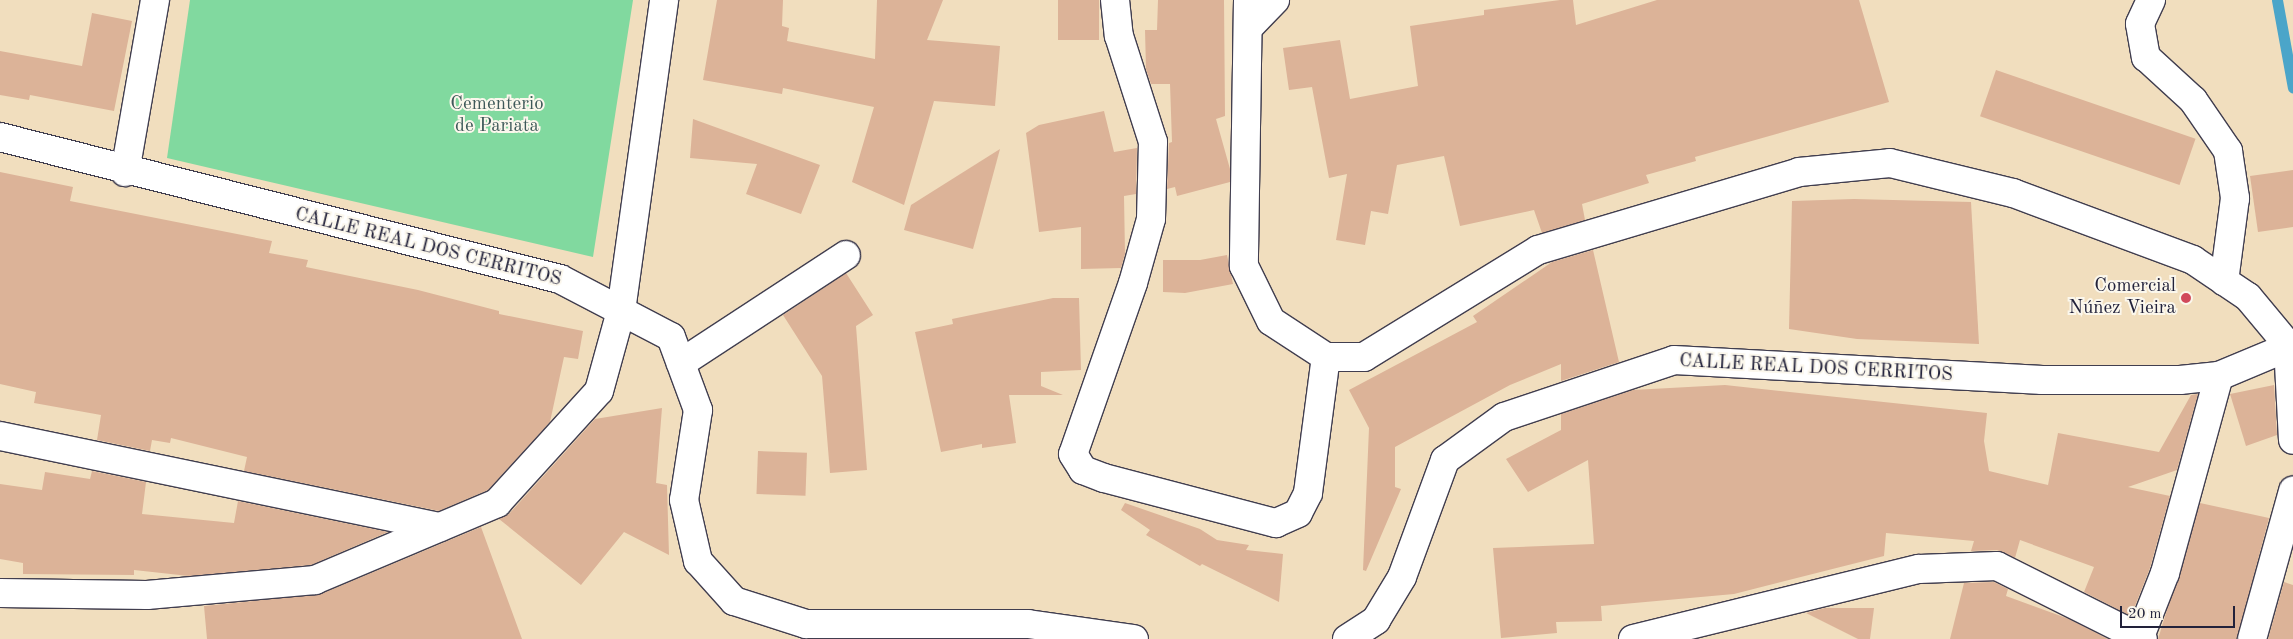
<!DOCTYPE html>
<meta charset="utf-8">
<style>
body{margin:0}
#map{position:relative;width:2293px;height:639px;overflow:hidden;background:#f1debe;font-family:"Old Standard TT",serif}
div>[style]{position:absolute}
.green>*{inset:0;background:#81d99f}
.stream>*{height:11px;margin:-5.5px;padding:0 5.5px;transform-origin:5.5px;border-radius:5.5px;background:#4ba5c9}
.building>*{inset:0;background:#dcb398;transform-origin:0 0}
.roads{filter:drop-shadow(1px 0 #413e4f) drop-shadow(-1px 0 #413e4f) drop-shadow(0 1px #413e4f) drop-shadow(0 -1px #413e4f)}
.minor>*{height:28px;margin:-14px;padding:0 14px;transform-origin:14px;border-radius:14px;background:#fff}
.dots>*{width:14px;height:14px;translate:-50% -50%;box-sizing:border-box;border:2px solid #fbf7ec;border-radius:50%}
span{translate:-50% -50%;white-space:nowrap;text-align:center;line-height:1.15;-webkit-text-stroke:4px #fbf7ec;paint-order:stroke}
.park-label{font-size:19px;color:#3e5959}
.street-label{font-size:19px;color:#22223b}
.poi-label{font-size:19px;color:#22223b}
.right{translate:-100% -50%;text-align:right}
.scale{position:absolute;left:2120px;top:606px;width:115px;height:22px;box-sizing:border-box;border:2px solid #22223b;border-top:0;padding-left:6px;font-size:15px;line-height:18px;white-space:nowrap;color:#22223b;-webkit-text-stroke:4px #fbf7ec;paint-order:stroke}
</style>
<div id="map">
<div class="green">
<i style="clip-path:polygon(190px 0,633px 0,593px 257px,167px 158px)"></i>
</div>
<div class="stream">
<i style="left:2277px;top:0;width:89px;rotate:79.7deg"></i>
</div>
<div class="building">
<i style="clip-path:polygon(717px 0,783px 0,782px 26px,789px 28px,787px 41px,875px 59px,877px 0,943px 0,927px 40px,1000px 46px,995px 106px,934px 101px,904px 205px,852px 182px,874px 107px,783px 88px,782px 94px,703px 80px)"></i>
<i style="left:1058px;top:0;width:41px;height:40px"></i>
<i style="clip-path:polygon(1158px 0,1224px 0,1225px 116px,1216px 119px,1230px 169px,1230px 182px,1177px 196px,1175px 187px,1167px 189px,1169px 143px,1172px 142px,1170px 84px,1151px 84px,1146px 69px,1145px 30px,1157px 30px)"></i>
<i style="clip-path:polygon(1560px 0,1573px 0,1576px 25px,1657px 0,1859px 0,1889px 102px,1695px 157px,1696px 161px,1646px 175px,1649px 183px,1582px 204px,1585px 220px,1542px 233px,1534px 210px,1460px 226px,1444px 156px,1397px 165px,1388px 214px,1371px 211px,1365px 245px,1336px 240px,1347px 174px,1329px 178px,1312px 87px,1289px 90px,1283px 48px,1340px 40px,1350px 99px,1418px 86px,1410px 26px,1484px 15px,1484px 10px)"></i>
<i style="clip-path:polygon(92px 13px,132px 21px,114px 111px,30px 95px,29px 100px,0 95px,0 51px,82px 66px)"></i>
<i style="left:1996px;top:70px;width:211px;height:49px;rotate:19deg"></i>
<i style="clip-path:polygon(1104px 111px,1114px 152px,1137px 148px,1136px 194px,1124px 196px,1125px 254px,1121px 268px,1081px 269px,1081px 227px,1039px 232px,1026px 133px,1039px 125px)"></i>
<i style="clip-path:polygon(693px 119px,820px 165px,801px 214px,746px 194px,757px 164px,690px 158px)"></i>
<i style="clip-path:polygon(1000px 149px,973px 249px,904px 230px,911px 205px)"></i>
<i style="clip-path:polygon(2293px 170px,2293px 227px,2258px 232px,2250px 176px)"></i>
<i style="clip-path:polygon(0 172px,73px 187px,70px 201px,272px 241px,269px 253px,308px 260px,306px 267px,418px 290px,499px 311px,499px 314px,583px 331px,578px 359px,564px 357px,550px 422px,488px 490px,439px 511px,244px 471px,247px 457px,171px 438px,170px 443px,152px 440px,150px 451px,97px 440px,101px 415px,34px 403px,36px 392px,0 384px)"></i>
<i style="clip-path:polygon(1854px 199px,1971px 202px,1979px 344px,1857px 339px,1789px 329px,1792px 201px)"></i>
<i style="clip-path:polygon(1593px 250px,1619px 362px,1561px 381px,1561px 364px,1510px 385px,1395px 447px,1395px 487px,1401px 489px,1366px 571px,1363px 570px,1369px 428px,1349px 390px,1477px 322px,1473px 316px,1552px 262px)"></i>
<i style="clip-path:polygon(1227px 255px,1233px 284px,1185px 293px,1163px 292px,1163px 260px,1200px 260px)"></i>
<i style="clip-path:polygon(846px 273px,873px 315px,856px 326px,867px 470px,830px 473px,822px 376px,783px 315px)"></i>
<i style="clip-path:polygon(1053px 298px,1079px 298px,1081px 370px,1041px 372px,1041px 386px,1063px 395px,1009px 395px,1016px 443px,982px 448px,982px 444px,941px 452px,915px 332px,953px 324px,952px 319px)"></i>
<i style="clip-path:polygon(1725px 385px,1987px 413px,1984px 441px,1989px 471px,2048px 485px,2058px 433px,2159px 452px,2191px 395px,2198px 394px,2177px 470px,2128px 487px,2170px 496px,2150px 568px,2131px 616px,2084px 592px,2094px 567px,2020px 540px,2015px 558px,1997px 550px,1971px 551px,1974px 541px,1886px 533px,1884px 556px,1734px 594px,1601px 606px,1602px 621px,1556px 622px,1557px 633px,1501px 638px,1493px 548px,1594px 544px,1588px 460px,1528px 492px,1506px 459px,1561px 430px,1561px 414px,1633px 390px)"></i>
<i style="clip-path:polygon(2274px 385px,2277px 435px,2246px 446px,2230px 394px)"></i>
<i style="clip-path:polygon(662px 408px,656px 483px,667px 485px,669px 555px,624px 532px,581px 585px,499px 519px,509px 514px,595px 419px)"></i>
<i style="left:758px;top:451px;width:49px;height:43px;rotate:2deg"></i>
<i style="clip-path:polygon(92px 471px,146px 482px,142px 514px,234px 523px,238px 501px,388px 532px,311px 565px,189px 576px,134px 570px,134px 575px,23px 574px,23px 563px,0 559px,0 484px,42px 490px,45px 472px,90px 479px)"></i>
<i style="clip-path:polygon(1125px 503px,1200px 529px,1217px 540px,1249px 545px,1246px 550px,1283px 554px,1279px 602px,1202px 564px,1200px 566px,1146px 535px,1150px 530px,1121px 510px)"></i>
<i style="clip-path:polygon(2200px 503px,2269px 518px,2237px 639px,2158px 639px)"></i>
<i style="clip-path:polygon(481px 527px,522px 639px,207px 639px,204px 606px,321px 594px)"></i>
<i style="clip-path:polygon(1994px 582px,2008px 589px,2006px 596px,2069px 619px,2108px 639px,1950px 639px,1964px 583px)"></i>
<i style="clip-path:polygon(2284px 582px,2293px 585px,2293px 639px,2268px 639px)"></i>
<i style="clip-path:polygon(1825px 608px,1874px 608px,1870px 639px,1858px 639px,1806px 613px)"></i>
</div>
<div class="roads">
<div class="minor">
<i style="left:1115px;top:0;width:36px;rotate:84deg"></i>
<i style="left:1119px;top:36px;width:111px;rotate:72.2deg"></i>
<i style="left:1153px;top:142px;width:77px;rotate:91.5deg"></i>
<i style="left:1151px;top:219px;width:66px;rotate:105.7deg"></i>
<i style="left:1133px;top:283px;width:181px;rotate:109.3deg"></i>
<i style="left:1073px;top:454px;width:19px;rotate:58deg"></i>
<i style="left:1083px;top:470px;width:22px;rotate:21deg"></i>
<i style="left:1104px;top:478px;width:178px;rotate:14.7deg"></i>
<i style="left:1276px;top:523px;width:24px;rotate:-24deg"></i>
<i style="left:1298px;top:513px;width:22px;rotate:-63deg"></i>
<i style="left:1308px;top:493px;width:137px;rotate:-82.5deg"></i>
<i style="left:1248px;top:0;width:266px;rotate:90.9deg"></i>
<i style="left:1244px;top:266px;width:61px;rotate:63.9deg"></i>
<i style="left:1271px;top:321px;width:66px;rotate:33.2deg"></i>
<i style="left:1326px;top:357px;width:38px"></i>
<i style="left:1364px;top:357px;width:204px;rotate:-31.6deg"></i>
<i style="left:1538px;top:250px;width:272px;rotate:-16.6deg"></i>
<i style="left:1799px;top:172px;width:91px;rotate:-5.6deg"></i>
<i style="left:1890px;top:163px;width:127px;rotate:13.7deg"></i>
<i style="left:2013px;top:193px;width:192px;rotate:20.4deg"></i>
<i style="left:2193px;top:260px;width:66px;rotate:33.9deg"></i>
<i style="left:2248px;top:297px;width:62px;rotate:50.2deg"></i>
<i style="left:2288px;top:345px;width:95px;rotate:87deg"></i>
<i style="left:2151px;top:0;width:26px;rotate:115deg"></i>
<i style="left:2140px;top:24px;width:34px;rotate:80deg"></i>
<i style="left:2146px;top:57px;width:64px;rotate:42.5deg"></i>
<i style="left:2193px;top:100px;width:62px;rotate:55.5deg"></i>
<i style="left:2228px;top:151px;width:48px;rotate:81.5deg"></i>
<i style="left:2235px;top:198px;width:84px;rotate:97.5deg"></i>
<i style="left:1248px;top:28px;width:39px;rotate:-46deg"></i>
<i style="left:0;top:137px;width:578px;rotate:14.23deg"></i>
<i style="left:560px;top:279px;width:125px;rotate:27.6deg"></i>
<i style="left:671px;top:337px;width:78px;rotate:69.7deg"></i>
<i style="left:698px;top:410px;width:91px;rotate:98.8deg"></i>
<i style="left:684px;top:500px;width:63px;rotate:77.1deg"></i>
<i style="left:698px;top:561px;width:54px;rotate:48deg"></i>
<i style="left:734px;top:601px;width:76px;rotate:17.7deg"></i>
<i style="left:806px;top:624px;width:222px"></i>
<i style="left:1028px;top:624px;width:107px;rotate:8.1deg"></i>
<i style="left:125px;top:172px;width:175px;rotate:-80.1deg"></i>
<i style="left:681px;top:363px;width:197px;rotate:-33.2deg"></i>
<i style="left:0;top:436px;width:449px;rotate:11.7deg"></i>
<i style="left:0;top:593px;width:147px;rotate:0.8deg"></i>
<i style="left:147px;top:595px;width:169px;rotate:-5.1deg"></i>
<i style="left:315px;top:580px;width:198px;rotate:-22.9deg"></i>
<i style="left:497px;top:503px;width:151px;rotate:-47.7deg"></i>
<i style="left:599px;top:391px;width:83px;rotate:-74.6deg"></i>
<i style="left:621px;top:311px;width:314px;rotate:-82.1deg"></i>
<i style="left:1347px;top:639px;width:35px;rotate:-33deg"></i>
<i style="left:1376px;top:620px;width:50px;rotate:-58.8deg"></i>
<i style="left:1402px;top:577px;width:125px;rotate:-69.8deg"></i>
<i style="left:1445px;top:460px;width:73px;rotate:-36.1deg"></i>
<i style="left:1504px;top:417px;width:179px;rotate:-18.5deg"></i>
<i style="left:1674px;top:360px;width:369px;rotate:3.1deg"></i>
<i style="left:2042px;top:380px;width:138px"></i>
<i style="left:2180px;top:380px;width:39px;rotate:-6deg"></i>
<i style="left:2219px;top:376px;width:80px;rotate:-22.7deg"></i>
<i style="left:1633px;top:639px;width:294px;rotate:-13.8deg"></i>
<i style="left:1919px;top:569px;width:78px;rotate:-2.2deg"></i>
<i style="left:1997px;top:566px;width:163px;rotate:26.6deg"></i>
<i style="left:2139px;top:639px;width:71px;rotate:-68.5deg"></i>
<i style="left:2165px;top:573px;width:204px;rotate:-74.7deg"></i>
<i style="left:2252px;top:639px;width:154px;rotate:-74.5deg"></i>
</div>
</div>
<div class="dots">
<i style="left:2186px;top:298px;background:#d1495b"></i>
</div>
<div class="park-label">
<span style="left:497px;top:116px">Cementerio<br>de Pariata</span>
</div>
<div class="street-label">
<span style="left:428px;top:248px;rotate:14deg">CALLE REAL DOS CERRITOS</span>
<span style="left:1816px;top:369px;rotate:3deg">CALLE REAL DOS CERRITOS</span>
</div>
<div class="poi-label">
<span class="right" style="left:2176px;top:298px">Comercial<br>Núñez Vieira</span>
</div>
<div class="scale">20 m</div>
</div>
